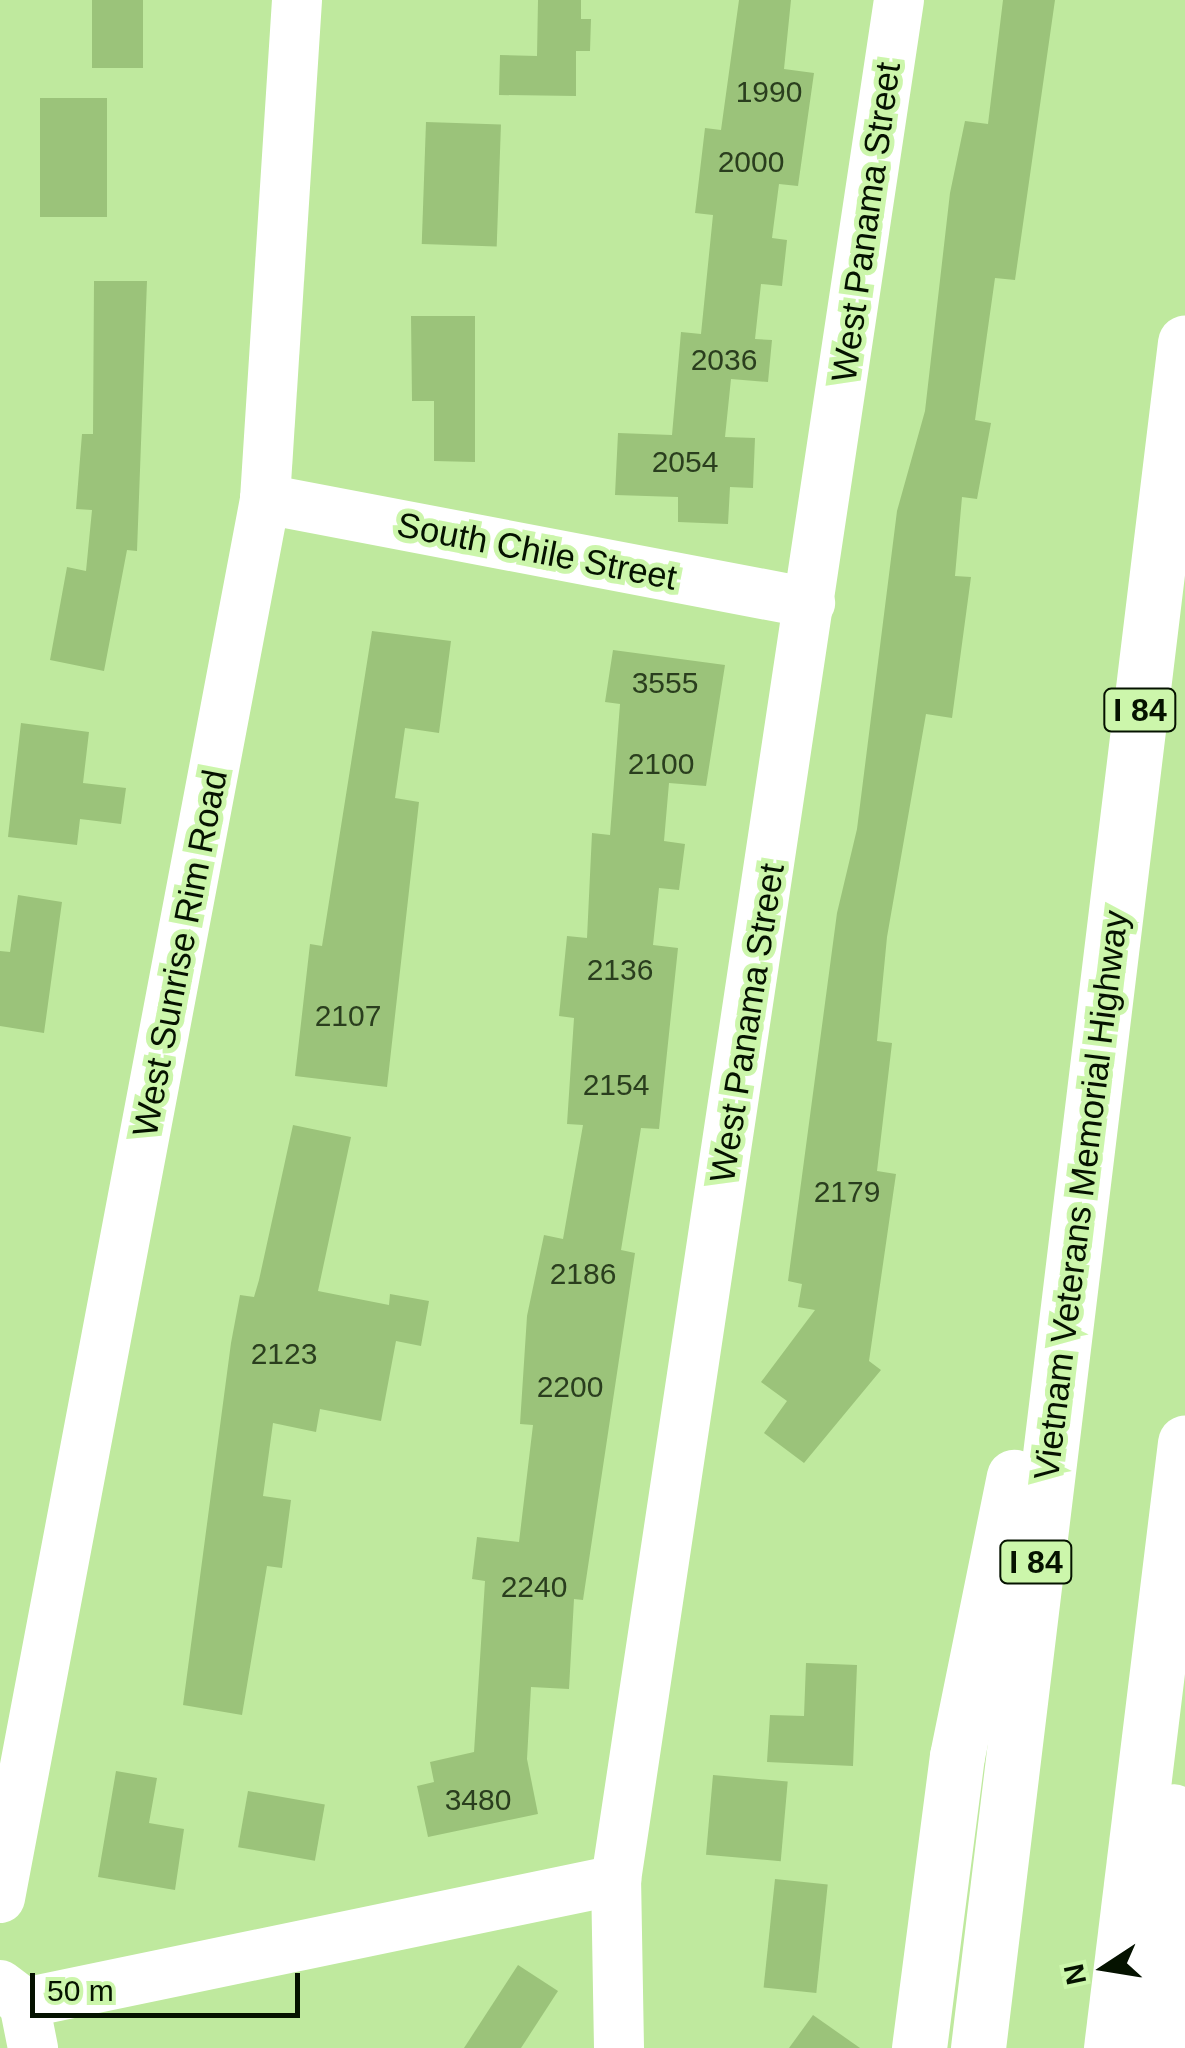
<!DOCTYPE html>
<style>
body{margin:0}
#map{position:relative;width:1185px;height:2048px;overflow:hidden;background:#bfe99e;font-family:Helvetica,sans-serif}
div>[style]{position:absolute}
.building>*{inset:0;background:#9bc37a;transform-origin:0 0}
.minor>*{height:50px;margin:-25px;padding:0 25px;transform-origin:25px;border-radius:25px;background:#fff}
.highway>*{height:55px;margin:-27.5px;padding:0 27.5px;transform-origin:27.5px;border-radius:27.5px;background:#fff}
span{translate:-50% -50%;white-space:nowrap;text-align:center;line-height:1.15;-webkit-text-stroke:10px #ccf6ab;paint-order:stroke}
.number-label{font-size:30px;color:#2a3e1e}
.number-label span{-webkit-text-stroke-width:0}
.shield-label span{padding:2px 8px;background:#ccf6ab;border:2px solid;border-radius:8px;-webkit-text-stroke-width:0}
.shield-label{font-size:32px;color:#051200;font-weight:700}
.street-label{font-size:35px;color:#051200}
.north{position:absolute;left:1055px;top:1918px;width:100px;height:100px;-webkit-text-stroke:8px #ccf6ab;paint-order:stroke;rotate:258deg;font-size:28px;font-weight:700;line-height:40px;text-align:center;color:#051200}
.north::after{content:'';display:block;margin:auto;width:35px;height:45px;background:#051200;clip-path:polygon(50% 0,100% 100%,50% 72%,0 100%)}
.scale{position:absolute;left:30px;top:1973px;width:270px;height:45px;box-sizing:border-box;border:5px solid #051200;border-top:0;padding-left:12px;font-size:30px;line-height:35px;white-space:nowrap;color:#051200;-webkit-text-stroke:8px #ccf6ab;paint-order:stroke}
</style>
<div id="map">
<div class="building">
<i style="left:92px;top:0;width:51px;height:68px"></i>
<i style="clip-path:polygon(538px 0,581px 0,581px 19px,591px 19px,590px 51px,576px 51px,576px 96px,499px 95px,500px 55px,537px 56px)"></i>
<i style="clip-path:polygon(739px 0,791px 0,784px 69px,814px 73px,798px 186px,779px 184px,772px 238px,787px 240px,782px 286px,761px 284px,755px 339px,772px 340px,768px 382px,731px 379px,725px 437px,755px 438px,753px 488px,730px 487px,728px 524px,678px 522px,678px 497px,615px 495px,618px 433px,672px 435px,681px 332px,701px 334px,713px 215px,695px 213px,705px 128px,721px 130px)"></i>
<i style="clip-path:polygon(1003px 0,1055px 0,1015px 280px,995px 278px,975px 420px,991px 423px,977px 499px,962px 497px,955px 576px,971px 577px,952px 718px,926px 714px,887px 937px,877px 1041px,892px 1043px,877px 1171px,896px 1174px,869px 1361px,881px 1370px,804px 1463px,764px 1433px,787px 1401px,761px 1382px,815px 1310px,798px 1307px,802px 1284px,788px 1281px,837px 913px,857px 829px,897px 511px,925px 411px,950px 193px,965px 121px,988px 124px)"></i>
<i style="left:40px;top:98px;width:67px;height:119px"></i>
<i style="left:426px;top:122px;width:75px;height:122px;rotate:2deg"></i>
<i style="clip-path:polygon(94px 281px,147px 281px,137px 551px,127px 550px,104px 671px,50px 660px,67px 567px,86px 571px,92px 510px,76px 509px,82px 434px,93px 434px)"></i>
<i style="clip-path:polygon(411px 316px,475px 316px,475px 462px,434px 461px,434px 401px,412px 401px)"></i>
<i style="clip-path:polygon(372px 631px,451px 641px,439px 733px,405px 728px,395px 798px,419px 802px,387px 1087px,295px 1076px,310px 944px,322px 946px)"></i>
<i style="clip-path:polygon(613px 650px,725px 665px,706px 786px,669px 783px,664px 841px,685px 844px,679px 890px,659px 888px,653px 945px,678px 948px,659px 1129px,641px 1128px,621px 1250px,635px 1253px,583px 1600px,574px 1599px,569px 1689px,531px 1687px,527px 1759px,538px 1814px,428px 1837px,417px 1786px,434px 1782px,430px 1762px,474px 1752px,485px 1581px,472px 1579px,477px 1537px,519px 1542px,533px 1425px,520px 1424px,527px 1316px,544px 1235px,563px 1239px,583px 1125px,567px 1124px,574px 1018px,559px 1016px,567px 936px,587px 938px,592px 833px,610px 835px,620px 704px,605px 702px)"></i>
<i style="clip-path:polygon(21px 723px,89px 732px,83px 783px,126px 788px,121px 824px,80px 819px,77px 845px,8px 837px)"></i>
<i style="clip-path:polygon(18px 895px,62px 902px,44px 1033px,0 1026px,0 951px,10px 952px)"></i>
<i style="clip-path:polygon(293px 1125px,351px 1137px,318px 1291px,389px 1305px,390px 1294px,429px 1301px,421px 1346px,396px 1341px,381px 1421px,320px 1409px,316px 1432px,273px 1423px,263px 1496px,291px 1500px,282px 1568px,267px 1566px,242px 1715px,183px 1705px,231px 1343px,240px 1295px,254px 1297px,259px 1280px)"></i>
<i style="clip-path:polygon(806px 1663px,857px 1665px,853px 1766px,767px 1762px,770px 1715px,804px 1716px)"></i>
<i style="clip-path:polygon(116px 1771px,157px 1778px,149px 1823px,184px 1829px,175px 1890px,98px 1877px)"></i>
<i style="left:713px;top:1775px;width:75px;height:80px;rotate:5deg"></i>
<i style="left:248px;top:1791px;width:78px;height:57px;rotate:10deg"></i>
<i style="left:775px;top:1879px;width:53px;height:109px;rotate:6deg"></i>
<i style="clip-path:polygon(518px 1965px,558px 1991px,521px 2048px,464px 2048px)"></i>
<i style="clip-path:polygon(813px 2015px,860px 2048px,789px 2048px)"></i>
</div>
<div class="minor">
<i style="left:265px;top:499px;width:555px;rotate:10.8deg"></i>
<i style="left:0;top:1898px;width:1424px;rotate:-79.27deg"></i>
<i style="left:265px;top:499px;width:500px;rotate:-86.33deg"></i>
<i style="left:0;top:1985px;width:30px;rotate:37deg"></i>
<i style="left:24px;top:2003px;width:605px;rotate:-11.74deg"></i>
<i style="left:24px;top:2003px;width:46px;rotate:78.7deg"></i>
<i style="left:619px;top:2048px;width:168px;rotate:-91deg"></i>
<i style="left:616px;top:1880px;width:1901px;rotate:-81.44deg"></i>
</div>
<div class="highway">
<i style="left:919px;top:2048px;width:294px;rotate:-82.6deg"></i>
<i style="left:957px;top:1756px;width:285px;rotate:-78.5deg"></i>
<i style="left:978px;top:2048px;width:1718px;rotate:-83.08deg"></i>
<i style="left:1111px;top:2048px;width:610px;rotate:-83.03deg"></i>
<i style="left:1164px;top:2048px;width:237px;rotate:-87.8deg"></i>
</div>
<div class="number-label">
<span style="left:769px;top:92px">1990</span>
<span style="left:751px;top:162px">2000</span>
<span style="left:724px;top:360px">2036</span>
<span style="left:685px;top:462px">2054</span>
<span style="left:665px;top:683px">3555</span>
<span style="left:661px;top:764px">2100</span>
<span style="left:620px;top:970px">2136</span>
<span style="left:348px;top:1016px">2107</span>
<span style="left:616px;top:1085px">2154</span>
<span style="left:847px;top:1192px">2179</span>
<span style="left:583px;top:1274px">2186</span>
<span style="left:284px;top:1354px">2123</span>
<span style="left:570px;top:1387px">2200</span>
<span style="left:534px;top:1587px">2240</span>
<span style="left:478px;top:1800px">3480</span>
</div>
<div class="shield-label">
<span style="left:1140px;top:710px">I 84</span>
<span style="left:1036px;top:1562px">I 84</span>
</div>
<div class="street-label">
<span style="left:866px;top:222px;rotate:-82deg">West Panama Street</span>
<span style="left:537px;top:551px;rotate:11deg">South Chile Street</span>
<span style="left:180px;top:953px;rotate:-79deg">West Sunrise Rim Road</span>
<span style="left:747px;top:1023px;rotate:-81deg">West Panama Street</span>
<span style="left:1081px;top:1195px;rotate:-83deg">Vietnam Veterans Memorial Highway</span>
</div>
<div class="north">N</div>
<div class="scale">50 m</div>
</div>
